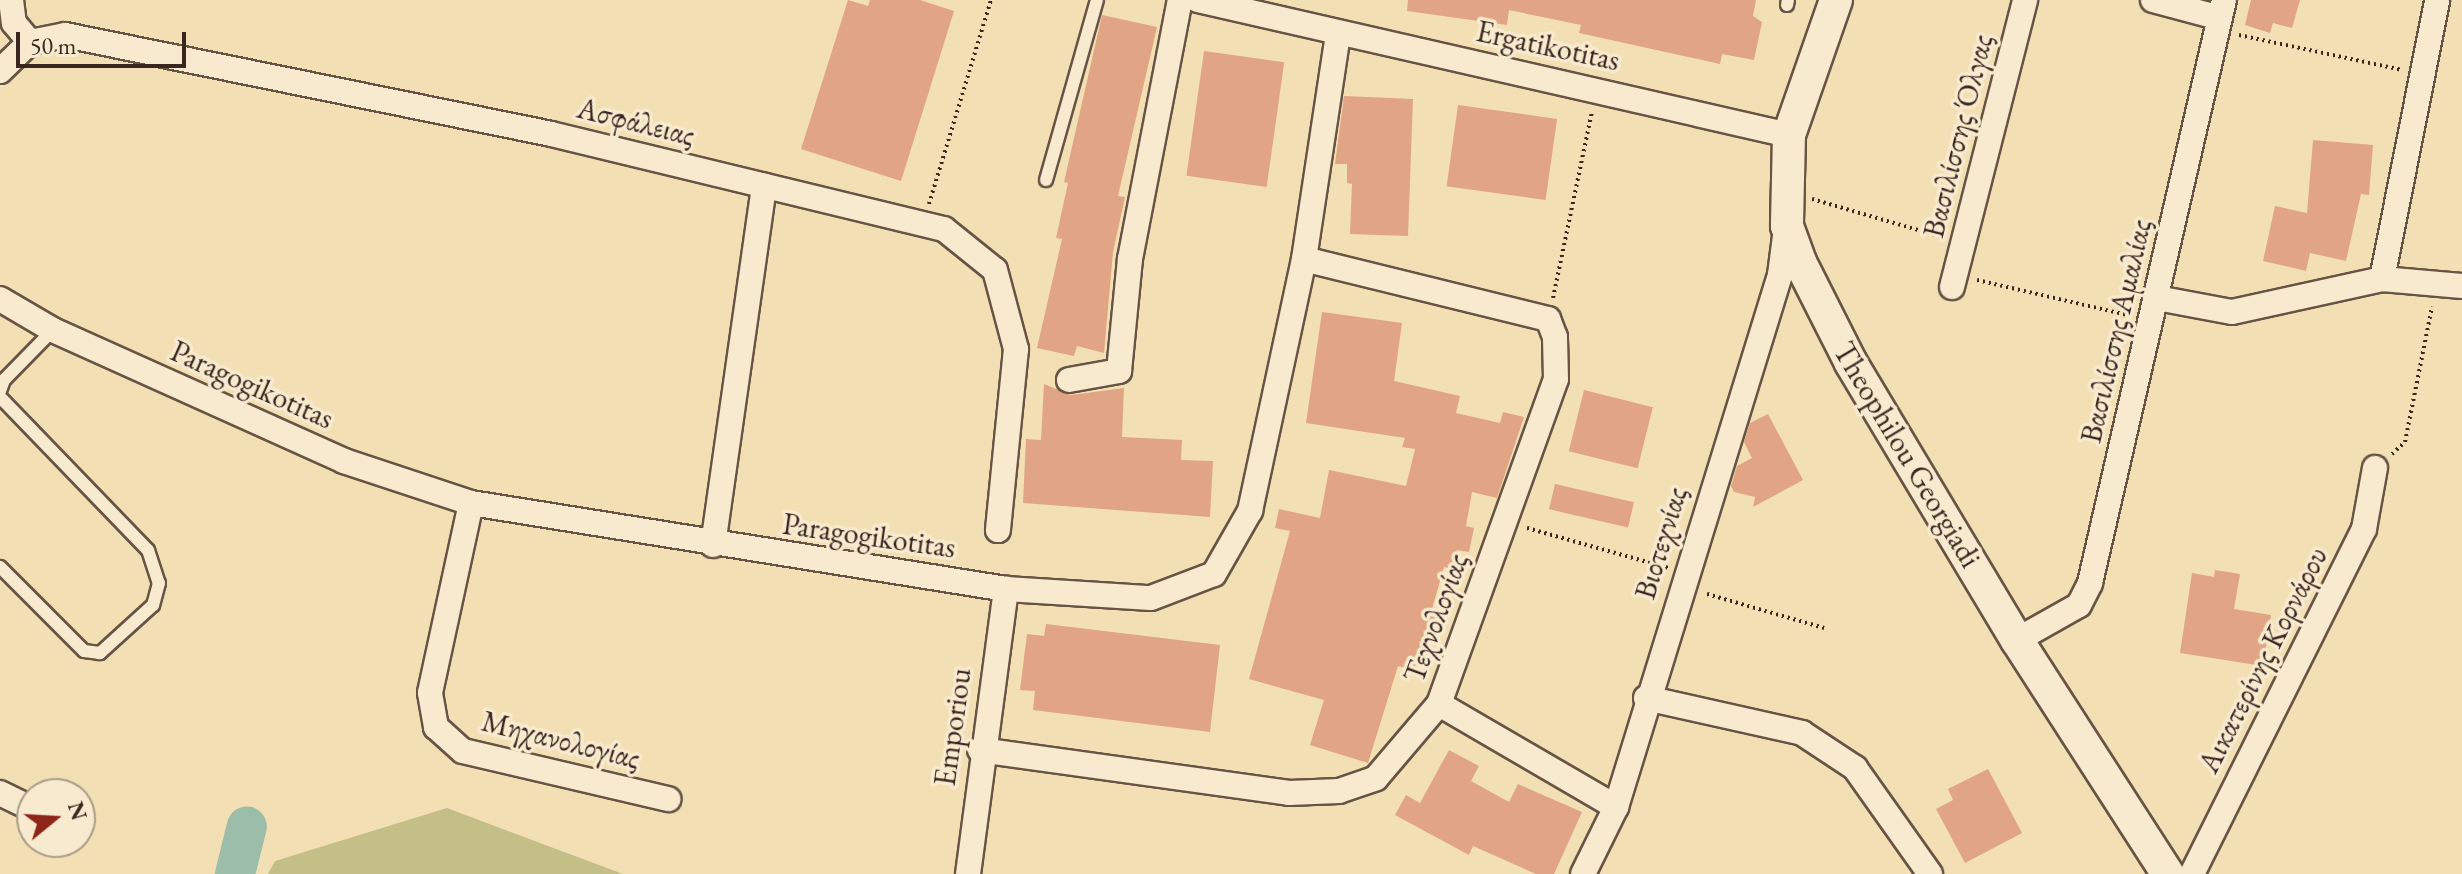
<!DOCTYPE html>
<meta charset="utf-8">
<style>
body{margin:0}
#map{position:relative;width:2462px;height:874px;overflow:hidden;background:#f3dfb4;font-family:"EB Garamond",serif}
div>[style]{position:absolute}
.green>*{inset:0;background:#c3bf87}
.river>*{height:40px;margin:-20px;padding:0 20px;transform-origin:20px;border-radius:20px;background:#9cbda9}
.building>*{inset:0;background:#e1a484;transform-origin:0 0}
.path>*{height:4px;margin-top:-2px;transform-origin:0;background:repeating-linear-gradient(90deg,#38261f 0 2px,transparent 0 6px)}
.roads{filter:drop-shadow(2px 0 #675444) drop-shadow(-2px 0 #675444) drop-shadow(0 2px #675444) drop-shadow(0 -2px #675444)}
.lane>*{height:12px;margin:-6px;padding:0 6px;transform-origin:6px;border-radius:6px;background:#f7eace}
.street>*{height:24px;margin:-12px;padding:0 12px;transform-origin:12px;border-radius:12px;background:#f7eace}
.secondary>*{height:32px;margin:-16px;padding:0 16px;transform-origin:16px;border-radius:16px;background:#f7eace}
span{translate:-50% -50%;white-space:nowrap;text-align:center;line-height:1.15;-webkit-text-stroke:7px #f7eace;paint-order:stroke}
.street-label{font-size:30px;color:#38261f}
.north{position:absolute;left:16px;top:778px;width:80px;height:80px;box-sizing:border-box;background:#f7eace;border:2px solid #ab9c88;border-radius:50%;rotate:72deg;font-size:22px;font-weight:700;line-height:32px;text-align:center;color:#38261f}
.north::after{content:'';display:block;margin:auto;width:28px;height:36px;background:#8f2418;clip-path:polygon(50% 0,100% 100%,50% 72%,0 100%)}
.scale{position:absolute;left:16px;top:32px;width:170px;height:36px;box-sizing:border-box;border:4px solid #38261f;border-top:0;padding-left:10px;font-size:24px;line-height:28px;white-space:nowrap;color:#38261f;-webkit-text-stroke:6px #f7eace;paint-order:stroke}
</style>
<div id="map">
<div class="green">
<i style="clip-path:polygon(447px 808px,623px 874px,268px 874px,275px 861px)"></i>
</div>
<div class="river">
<i style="left:235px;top:874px;width:49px;rotate:-76deg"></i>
</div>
<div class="building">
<i style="clip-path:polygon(848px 0,868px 6px,870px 0,920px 0,954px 11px,901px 181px,801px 149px)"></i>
<i style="clip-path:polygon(1408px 0,1756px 0,1753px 16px,1762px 22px,1754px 60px,1722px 54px,1720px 64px,1579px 33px,1581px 25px,1509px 10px,1507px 25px,1407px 11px)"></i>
<i style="clip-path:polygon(2251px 0,2300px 0,2292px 28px,2273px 23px,2270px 33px,2245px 25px)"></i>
<i style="clip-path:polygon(1102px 15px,1157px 27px,1118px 196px,1125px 197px,1113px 252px,1104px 353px,1077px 346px,1074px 356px,1037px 348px,1062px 239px,1056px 238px,1068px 183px,1064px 182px)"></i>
<i style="left:1204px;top:51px;width:81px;height:126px;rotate:8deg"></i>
<i style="clip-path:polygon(1344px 96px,1413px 99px,1408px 236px,1350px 234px,1352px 184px,1347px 183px,1347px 164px,1335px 164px)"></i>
<i style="left:1458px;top:105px;width:100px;height:82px;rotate:8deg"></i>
<i style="clip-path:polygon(2313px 140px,2373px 145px,2369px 195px,2361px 194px,2346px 261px,2310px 253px,2306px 271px,2263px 261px,2275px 206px,2307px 213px)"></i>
<i style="clip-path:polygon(1322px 312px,1402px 323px,1394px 381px,1460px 396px,1456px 413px,1500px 423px,1503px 412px,1524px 417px,1497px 498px,1472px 492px,1466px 526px,1474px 528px,1469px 552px,1457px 550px,1453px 569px,1444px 567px,1430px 616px,1437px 618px,1431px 638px,1424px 636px,1414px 670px,1398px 666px,1368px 763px,1310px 745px,1324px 700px,1249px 679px,1290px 531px,1275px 528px,1279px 509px,1320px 518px,1329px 470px,1406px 486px,1415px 449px,1402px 447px,1405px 438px,1306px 423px)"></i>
<i style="clip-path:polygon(1044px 384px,1071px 395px,1124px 388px,1122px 437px,1182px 440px,1181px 460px,1213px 461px,1210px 517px,1023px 503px,1026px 439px,1041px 440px)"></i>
<i style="left:1584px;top:390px;width:71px;height:63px;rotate:14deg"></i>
<i style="clip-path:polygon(1768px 414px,1803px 480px,1753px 507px,1755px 497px,1734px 492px,1731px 486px,1737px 466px,1752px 458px,1744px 442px,1750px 423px)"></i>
<i style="left:1555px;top:484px;width:81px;height:26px;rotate:13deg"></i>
<i style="clip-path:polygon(2215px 570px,2240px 574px,2234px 609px,2271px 615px,2263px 666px,2180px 653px,2192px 573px,2214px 577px)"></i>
<i style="clip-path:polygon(1046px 624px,1220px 645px,1210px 732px,1033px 710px,1035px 691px,1020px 690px,1027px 634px,1044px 636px)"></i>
<i style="clip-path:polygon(1449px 750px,1479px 766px,1471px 781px,1509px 802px,1518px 784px,1582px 812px,1554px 874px,1536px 874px,1473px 846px,1469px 855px,1395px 815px,1406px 795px,1420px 803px)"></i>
<i style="clip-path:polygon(1988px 769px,2022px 833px,1965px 863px,1936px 809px,1953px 800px,1948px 789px)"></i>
</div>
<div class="path">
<i style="left:2239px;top:35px;width:167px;rotate:12.1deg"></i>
<i style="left:1812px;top:199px;width:135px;rotate:16.3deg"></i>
<i style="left:929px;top:204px;width:213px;rotate:-73.1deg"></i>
<i style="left:1977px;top:280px;width:155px;rotate:13.1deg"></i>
<i style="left:1553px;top:298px;width:191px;rotate:-78.2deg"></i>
<i style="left:2392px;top:454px;width:18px;rotate:-43deg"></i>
<i style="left:2405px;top:442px;width:138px;rotate:-78.7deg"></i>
<i style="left:1527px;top:528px;width:147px;rotate:15.8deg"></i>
<i style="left:1707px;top:594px;width:122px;rotate:16.2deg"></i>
</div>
<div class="roads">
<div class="lane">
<i style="left:1787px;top:5px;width:5px;rotate:-79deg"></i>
<i style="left:1046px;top:180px;width:187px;rotate:-74.2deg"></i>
<i style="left:0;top:391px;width:12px;rotate:-70deg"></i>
<i style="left:4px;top:380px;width:70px;rotate:-45.6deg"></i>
<i style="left:0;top:397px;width:213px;rotate:46deg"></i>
<i style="left:148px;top:550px;width:35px;rotate:72deg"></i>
<i style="left:159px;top:583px;width:23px;rotate:105deg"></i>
<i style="left:153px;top:605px;width:72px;rotate:137.8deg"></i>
<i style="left:100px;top:653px;width:16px;rotate:-173deg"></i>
<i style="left:84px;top:651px;width:119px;rotate:-135deg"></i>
</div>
<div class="street">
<i style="left:11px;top:0;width:23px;rotate:83deg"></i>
<i style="left:14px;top:23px;width:25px;rotate:50deg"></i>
<i style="left:1198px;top:0;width:606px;rotate:12.87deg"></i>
<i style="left:2153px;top:0;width:69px;rotate:15deg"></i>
<i style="left:0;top:71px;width:42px;rotate:-44deg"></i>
<i style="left:30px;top:42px;width:36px;rotate:-11deg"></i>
<i style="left:65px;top:35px;width:496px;rotate:11.5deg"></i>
<i style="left:551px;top:134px;width:404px;rotate:13.6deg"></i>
<i style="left:944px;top:229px;width:65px;rotate:38.8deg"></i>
<i style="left:995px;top:270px;width:82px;rotate:75.1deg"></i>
<i style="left:1016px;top:349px;width:182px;rotate:95.7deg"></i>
<i style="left:2382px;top:279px;width:284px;rotate:-78.8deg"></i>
<i style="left:1952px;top:287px;width:296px;rotate:-75.7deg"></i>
<i style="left:2157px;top:298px;width:76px;rotate:10.6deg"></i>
<i style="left:2232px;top:312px;width:154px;rotate:-12.4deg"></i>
<i style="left:2382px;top:279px;width:80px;rotate:5deg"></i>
<i style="left:0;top:299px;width:61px;rotate:30.3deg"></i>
<i style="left:53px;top:330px;width:319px;rotate:24.2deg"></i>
<i style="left:344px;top:461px;width:134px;rotate:18.3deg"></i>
<i style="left:471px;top:503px;width:542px;rotate:9.13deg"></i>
<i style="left:1006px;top:589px;width:145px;rotate:3.6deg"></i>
<i style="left:1151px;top:598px;width:67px;rotate:-20.9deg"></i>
<i style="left:1214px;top:574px;width:73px;rotate:-60.3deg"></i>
<i style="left:1250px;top:511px;width:258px;rotate:-77.9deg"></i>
<i style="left:1304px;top:259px;width:228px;rotate:-81.4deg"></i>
<i style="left:1069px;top:380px;width:51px;rotate:-10.2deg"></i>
<i style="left:1119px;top:371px;width:113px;rotate:-84.4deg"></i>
<i style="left:1130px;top:259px;width:264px;rotate:-79.1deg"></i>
<i style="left:471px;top:503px;width:194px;rotate:102.2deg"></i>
<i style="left:430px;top:693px;width:35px;rotate:80deg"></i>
<i style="left:436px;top:727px;width:36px;rotate:42deg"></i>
<i style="left:463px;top:751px;width:211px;rotate:13.2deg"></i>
<i style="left:713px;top:545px;width:363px;rotate:-81.9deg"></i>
<i style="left:2017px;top:640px;width:71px;rotate:-29.4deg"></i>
<i style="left:2079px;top:605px;width:25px;rotate:-63deg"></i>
<i style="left:2090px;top:583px;width:598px;rotate:-77.06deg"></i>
<i style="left:1646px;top:698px;width:160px;rotate:12.6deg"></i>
<i style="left:1802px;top:733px;width:64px;rotate:33.4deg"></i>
<i style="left:1855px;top:768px;width:130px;rotate:54.7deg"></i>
<i style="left:1439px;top:704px;width:205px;rotate:30.2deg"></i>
<i style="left:980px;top:750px;width:312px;rotate:7.9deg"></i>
<i style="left:1289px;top:793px;width:50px;rotate:-2.3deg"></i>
<i style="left:1339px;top:791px;width:39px;rotate:-19deg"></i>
<i style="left:1376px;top:778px;width:97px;rotate:-49.6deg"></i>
<i style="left:1439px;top:704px;width:345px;rotate:-70.2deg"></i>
<i style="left:1556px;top:379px;width:42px;rotate:-91.4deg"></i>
<i style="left:1555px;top:337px;width:19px;rotate:-111deg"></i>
<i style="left:1548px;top:319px;width:251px;rotate:-166.2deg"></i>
<i style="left:0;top:793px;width:30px;rotate:26deg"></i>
<i style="left:968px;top:874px;width:288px;rotate:-82.4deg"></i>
<i style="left:1583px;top:874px;width:75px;rotate:-63.8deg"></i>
<i style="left:1616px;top:807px;width:557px;rotate:-72.87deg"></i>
<i style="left:1780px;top:275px;width:47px;rotate:-82.7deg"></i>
<i style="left:2192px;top:874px;width:385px;rotate:-63.5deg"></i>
<i style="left:2364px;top:529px;width:62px;rotate:-79.8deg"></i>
</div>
<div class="secondary">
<i style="left:1836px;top:0;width:143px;rotate:109.2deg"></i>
<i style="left:1789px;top:135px;width:91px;rotate:91.3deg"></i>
<i style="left:1787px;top:226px;width:38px;rotate:70deg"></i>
<i style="left:1800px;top:262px;width:113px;rotate:63.2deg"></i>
<i style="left:1851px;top:363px;width:323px;rotate:59.1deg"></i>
<i style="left:2017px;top:640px;width:278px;rotate:57.2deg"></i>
</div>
</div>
<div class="street-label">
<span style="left:1548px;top:46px;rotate:12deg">Ergatikotitas</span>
<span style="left:636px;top:122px;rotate:14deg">Ασφάλειας</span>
<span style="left:1958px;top:136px;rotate:-76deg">Βασιλίσσης Όλγας</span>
<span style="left:2116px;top:331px;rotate:-77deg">Βασιλίσσης Αμαλίας</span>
<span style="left:252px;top:385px;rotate:24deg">Paragogikotitas</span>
<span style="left:1907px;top:455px;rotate:59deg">Theophilou Georgiadi</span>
<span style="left:869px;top:536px;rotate:8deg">Paragogikotitas</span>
<span style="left:1661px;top:543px;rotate:-73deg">Βιοτεχνίας</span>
<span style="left:1436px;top:618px;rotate:-70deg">Τεχνολογίας</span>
<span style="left:2263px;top:660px;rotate:-63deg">Αικατερίνης Κορνάρου</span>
<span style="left:953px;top:727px;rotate:-82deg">Emporiou</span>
<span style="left:561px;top:740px;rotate:14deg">Μηχανολογίας</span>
</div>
<div class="north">N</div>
<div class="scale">50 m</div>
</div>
